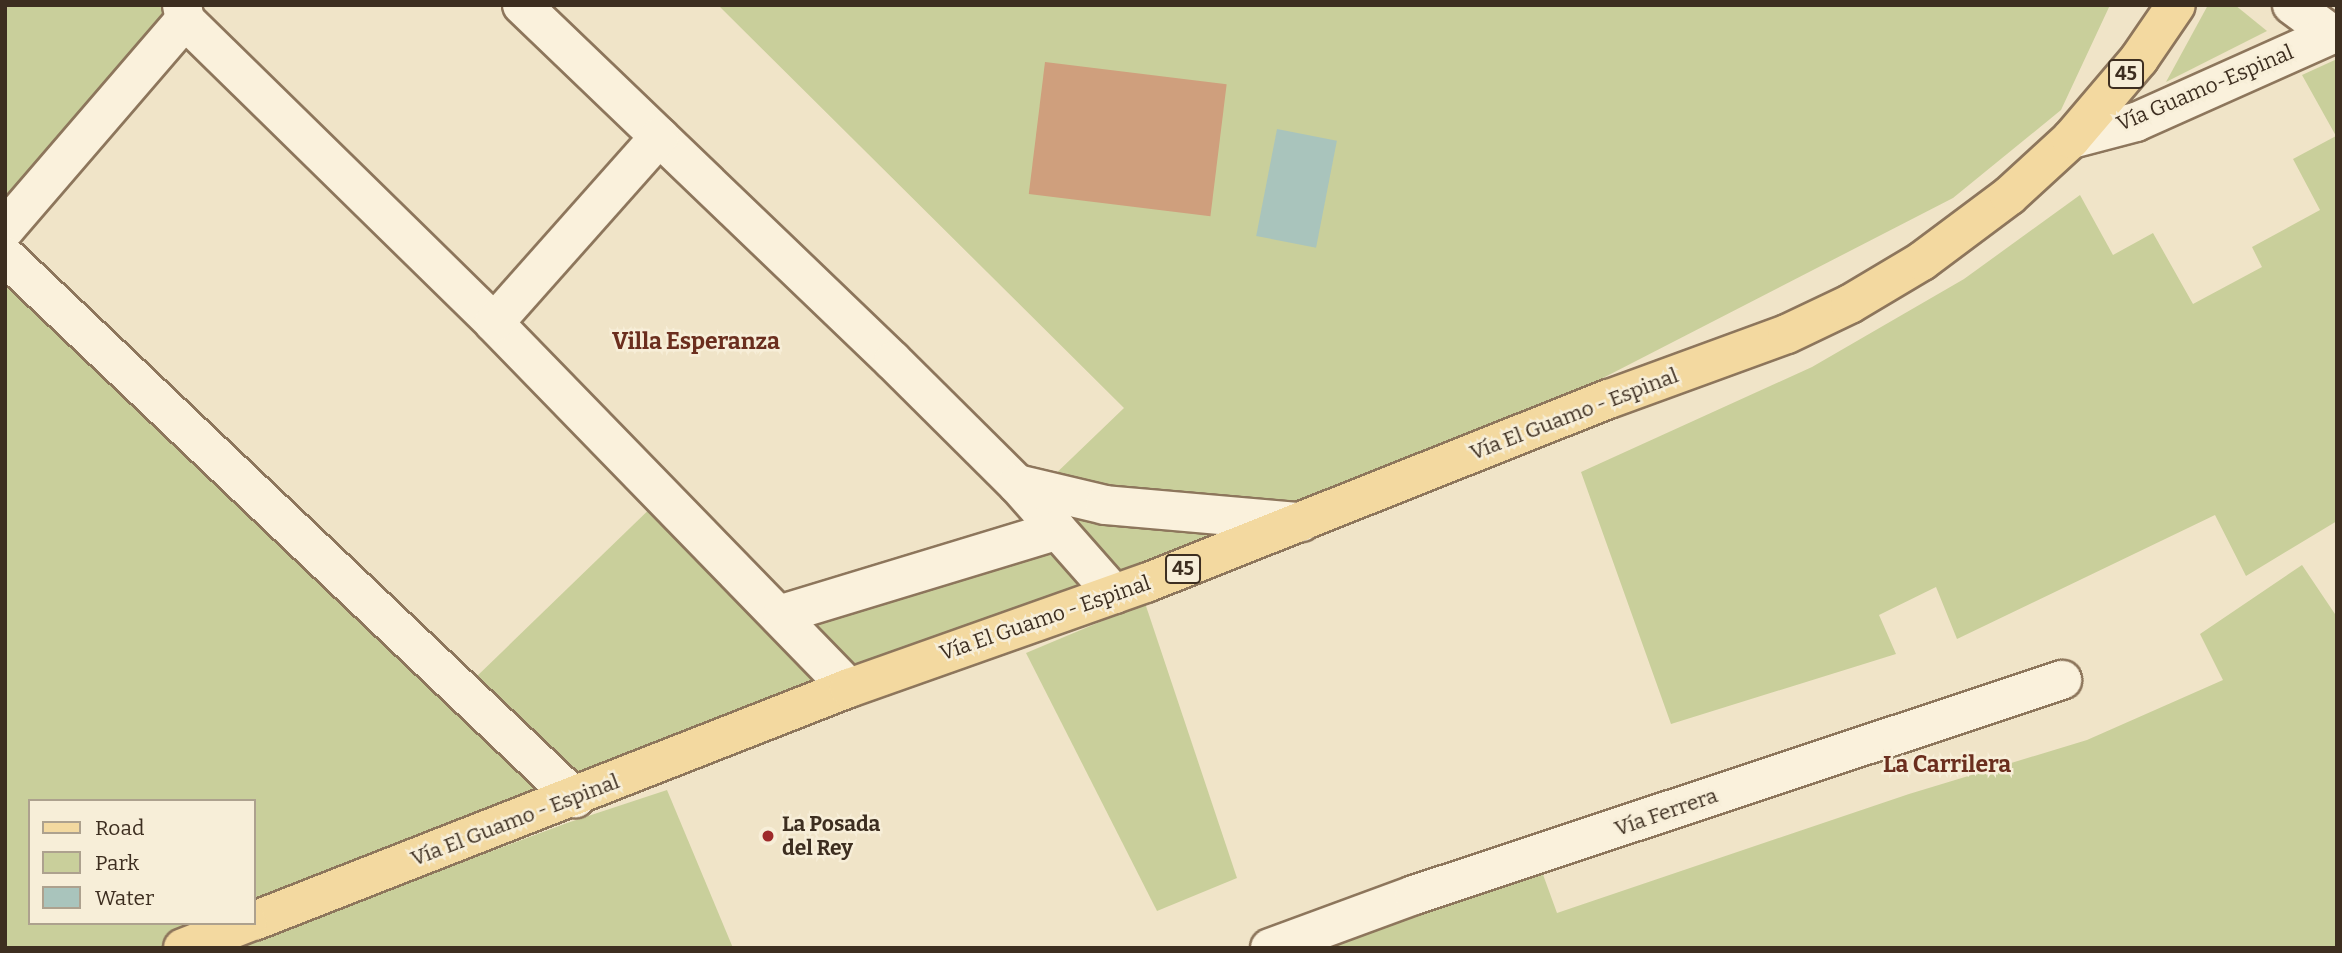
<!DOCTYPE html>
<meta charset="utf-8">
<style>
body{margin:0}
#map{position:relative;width:2342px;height:953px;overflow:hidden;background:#f0e4c8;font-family:Bitter,serif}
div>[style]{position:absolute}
.green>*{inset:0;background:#c9cf9b}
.water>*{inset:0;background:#a9c4bc;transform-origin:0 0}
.building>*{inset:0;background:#cf9f7d;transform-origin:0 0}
.roads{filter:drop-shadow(2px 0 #8d765c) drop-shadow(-2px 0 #8d765c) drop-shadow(0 2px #8d765c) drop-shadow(0 -2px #8d765c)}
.street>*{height:38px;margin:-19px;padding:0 19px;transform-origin:19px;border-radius:19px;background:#faf1dc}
.secondary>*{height:38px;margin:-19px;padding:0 19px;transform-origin:19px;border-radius:19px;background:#faf1dc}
.primary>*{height:38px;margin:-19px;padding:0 19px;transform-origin:19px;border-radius:19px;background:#f3d9a0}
.dots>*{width:19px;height:19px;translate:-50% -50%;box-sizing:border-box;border:4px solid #f7eed8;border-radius:50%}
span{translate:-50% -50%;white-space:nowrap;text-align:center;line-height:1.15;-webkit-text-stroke:5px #f7eed8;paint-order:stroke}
.shield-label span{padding:2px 5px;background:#f7eed8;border:2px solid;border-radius:5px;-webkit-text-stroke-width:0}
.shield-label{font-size:19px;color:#3d2e20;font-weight:700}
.street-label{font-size:21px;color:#3d2e20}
.poi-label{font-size:21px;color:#3d2e20;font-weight:700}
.left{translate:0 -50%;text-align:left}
.neighbourhood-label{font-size:23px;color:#6b2e1e;font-weight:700}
.frame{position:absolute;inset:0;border:7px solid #3d2e20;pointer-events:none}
.legend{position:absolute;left:28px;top:799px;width:228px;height:126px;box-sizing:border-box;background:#f7eed8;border:2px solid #ada18e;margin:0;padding:9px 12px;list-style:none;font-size:21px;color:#3d2e20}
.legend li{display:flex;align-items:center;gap:14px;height:35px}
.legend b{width:35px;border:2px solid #ada18e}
</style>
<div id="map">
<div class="green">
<i style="clip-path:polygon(5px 5px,187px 5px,5px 203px)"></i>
<i style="clip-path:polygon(718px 5px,2110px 5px,2061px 110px,1953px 198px,1601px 379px,1306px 506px,1047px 482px,1124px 408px)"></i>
<i style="clip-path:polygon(2208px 5px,2235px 5px,2267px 31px,2166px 82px)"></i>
<i style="clip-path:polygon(2337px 59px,2337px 521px,2246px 576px,2215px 515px,1957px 639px,1936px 587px,1879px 615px,1896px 654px,1671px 724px,1581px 472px,1812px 367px,1964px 279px,2080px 195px,2113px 255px,2153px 233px,2193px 304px,2262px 267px,2252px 247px,2320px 210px,2293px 159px,2336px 136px,2302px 75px)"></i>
<i style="clip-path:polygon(5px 274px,559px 793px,254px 917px,254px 801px,30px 801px,30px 923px,237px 923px,173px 948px,5px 948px)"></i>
<i style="clip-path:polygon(661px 498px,824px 680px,581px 784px,474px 679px)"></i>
<i style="clip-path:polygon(1045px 501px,1254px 527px,1123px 575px)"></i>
<i style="clip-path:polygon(1052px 550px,1088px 592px,850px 671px,802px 618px)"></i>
<i style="clip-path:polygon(2302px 565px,2337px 617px,2337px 948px,1299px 948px,1537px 858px,1557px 913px,1909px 794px,2087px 740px,2223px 680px,2200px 634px)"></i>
<i style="clip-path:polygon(1145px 603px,1237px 878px,1157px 911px,1026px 653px)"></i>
<i style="clip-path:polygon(667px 790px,733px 948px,231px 948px,567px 823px)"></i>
</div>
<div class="water">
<i style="left:1277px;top:129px;width:61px;height:109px;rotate:11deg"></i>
</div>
<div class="building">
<i style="left:1045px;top:62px;width:183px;height:133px;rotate:7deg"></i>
</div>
<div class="roads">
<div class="street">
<i style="left:182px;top:5px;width:15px;rotate:79deg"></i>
<i style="left:185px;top:20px;width:433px;rotate:44.4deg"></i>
<i style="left:494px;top:323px;width:509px;rotate:45.8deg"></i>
<i style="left:522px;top:5px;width:514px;rotate:43.82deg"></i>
<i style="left:893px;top:361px;width:175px;rotate:44.8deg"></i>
<i style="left:1017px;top:484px;width:147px;rotate:48.6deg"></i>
<i style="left:5px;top:229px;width:276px;rotate:-49.3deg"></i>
<i style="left:5px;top:256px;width:787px;rotate:43.56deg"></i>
<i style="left:494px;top:323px;width:249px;rotate:-48.4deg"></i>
<i style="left:1017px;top:484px;width:90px;rotate:13.4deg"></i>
<i style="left:1105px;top:505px;width:197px;rotate:5deg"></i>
<i style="left:782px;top:614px;width:288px;rotate:-16.9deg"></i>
<i style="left:1270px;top:948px;width:153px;rotate:-20.2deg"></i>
<i style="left:1414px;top:895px;width:683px;rotate:-18.36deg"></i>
</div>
<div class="secondary">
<i style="left:2292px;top:5px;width:47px;rotate:36.4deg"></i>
<i style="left:2071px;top:139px;width:67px;rotate:-14.7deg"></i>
<i style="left:2136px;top:122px;width:220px;rotate:-24.1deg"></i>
</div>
<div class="primary">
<i style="left:254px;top:921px;width:639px;rotate:-21.39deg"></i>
<i style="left:849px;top:688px;width:315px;rotate:-19.5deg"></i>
<i style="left:1146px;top:583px;width:498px;rotate:-21.7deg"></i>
<i style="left:1609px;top:399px;width:189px;rotate:-20.1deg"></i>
<i style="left:1787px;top:334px;width:70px;rotate:-25.5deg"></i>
<i style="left:1850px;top:304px;width:84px;rotate:-30.8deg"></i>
<i style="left:1922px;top:261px;width:109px;rotate:-36.8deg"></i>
<i style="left:2009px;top:196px;width:84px;rotate:-42.6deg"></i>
<i style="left:2071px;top:139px;width:105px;rotate:-49.6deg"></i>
<i style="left:2139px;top:59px;width:65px;rotate:-55.6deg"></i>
<i style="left:183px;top:948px;width:69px;rotate:-21.3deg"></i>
</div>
</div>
<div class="dots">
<i style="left:768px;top:836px;background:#9e2a2b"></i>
</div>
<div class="shield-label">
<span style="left:2126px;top:74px">45</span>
<span style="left:1183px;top:569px">45</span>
</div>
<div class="street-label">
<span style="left:2205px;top:88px;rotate:-23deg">Vía Guamo-Espinal</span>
<span style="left:1574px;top:414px;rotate:-21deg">Vía El Guamo - Espinal</span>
<span style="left:1045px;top:618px;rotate:-19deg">Vía El Guamo - Espinal</span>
<span style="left:1666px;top:812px;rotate:-19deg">Vía Ferrera</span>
<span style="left:515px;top:820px;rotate:-21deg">Vía El Guamo - Espinal</span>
</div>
<div class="poi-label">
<span class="left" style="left:782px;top:836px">La Posada<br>del Rey</span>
</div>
<div class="neighbourhood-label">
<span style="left:696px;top:341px">Villa Esperanza</span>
<span style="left:1947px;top:764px">La Carrilera</span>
</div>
<div class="frame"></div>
<ul class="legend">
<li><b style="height:9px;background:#f3d9a0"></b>Road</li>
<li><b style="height:19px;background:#c9cf9b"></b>Park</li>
<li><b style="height:19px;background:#a9c4bc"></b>Water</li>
</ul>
</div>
